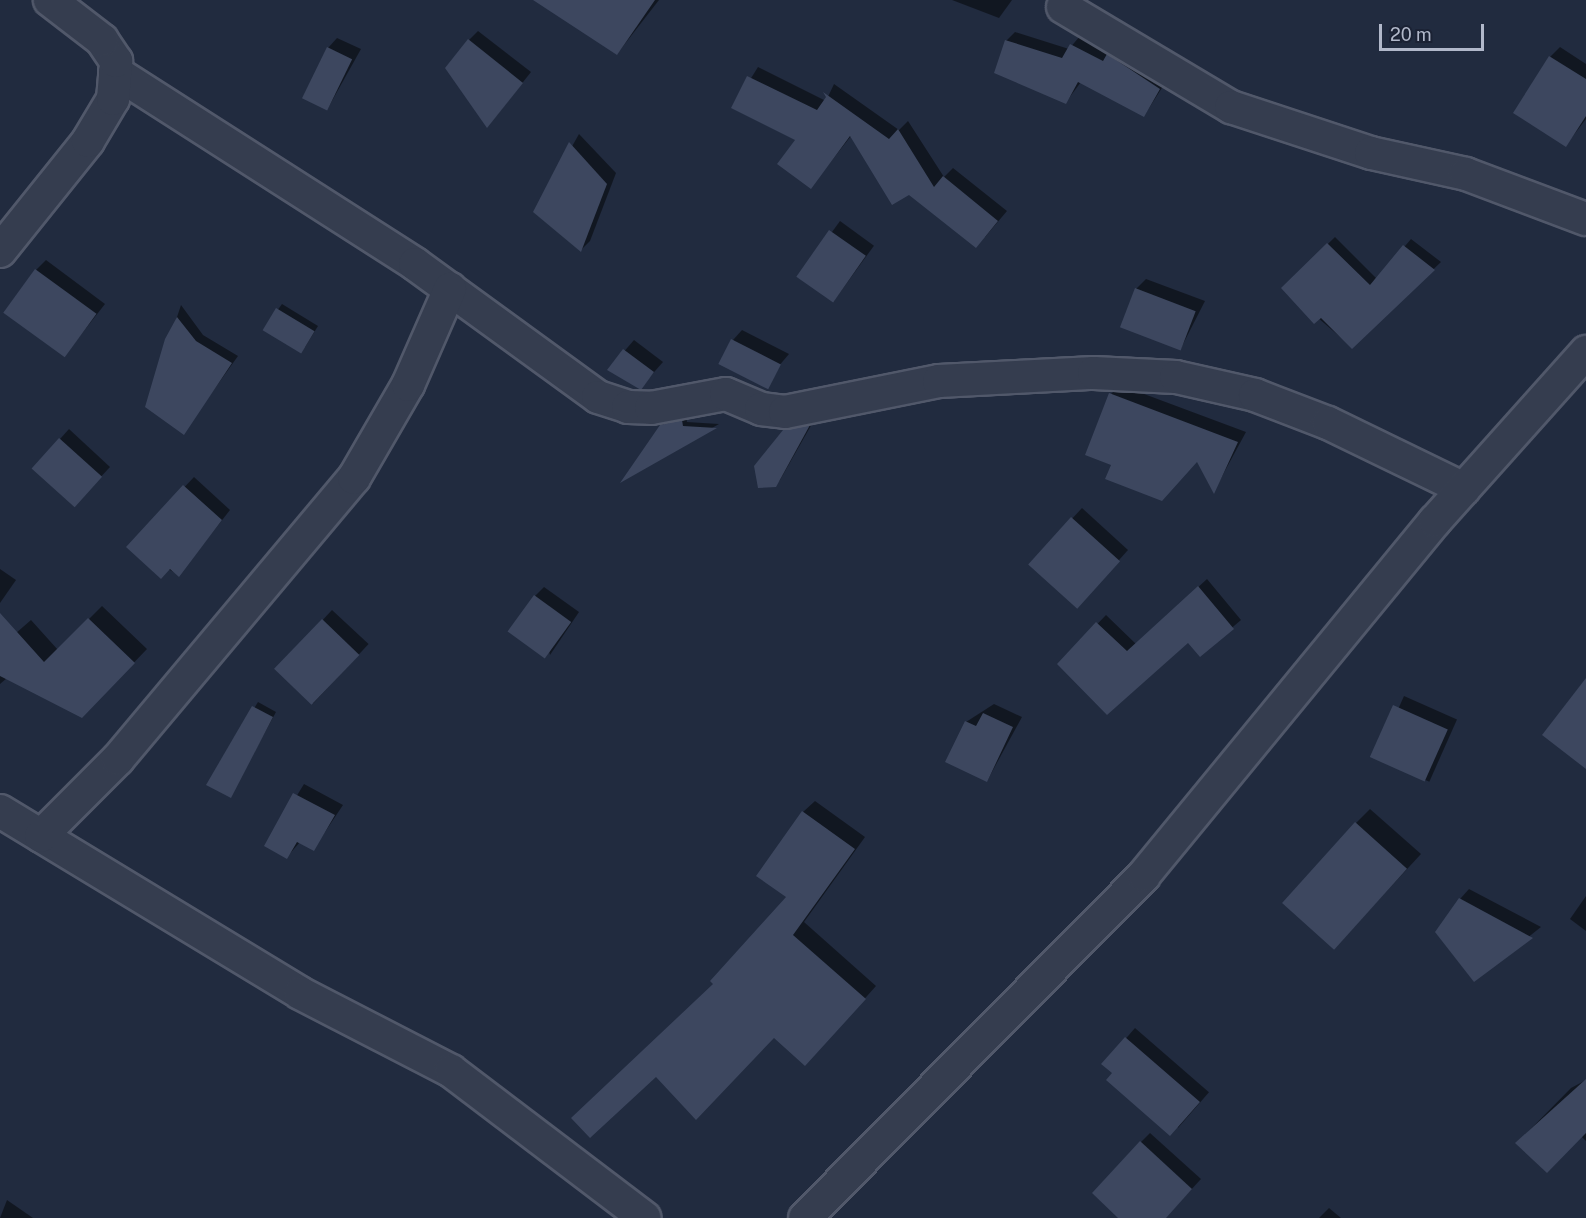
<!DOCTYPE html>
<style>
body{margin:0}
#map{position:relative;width:1586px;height:1218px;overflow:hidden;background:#212b3f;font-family:"Public Sans",sans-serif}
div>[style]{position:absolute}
.shadow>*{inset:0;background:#0007;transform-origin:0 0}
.building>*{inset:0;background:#3d475f;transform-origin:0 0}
.roads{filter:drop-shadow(2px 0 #51586a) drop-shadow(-2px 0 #51586a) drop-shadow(0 2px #51586a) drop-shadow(0 -2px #51586a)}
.minor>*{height:32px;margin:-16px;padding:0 16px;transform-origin:16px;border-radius:16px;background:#353d4f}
span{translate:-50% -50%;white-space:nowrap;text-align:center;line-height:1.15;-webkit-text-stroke:6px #1b2234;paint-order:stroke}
.scale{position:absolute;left:1379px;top:24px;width:105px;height:27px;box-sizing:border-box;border:3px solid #b1b8ca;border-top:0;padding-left:8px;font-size:18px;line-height:21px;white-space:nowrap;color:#b1b8ca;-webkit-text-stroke:4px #1b2234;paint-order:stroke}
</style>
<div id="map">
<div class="shadow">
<i style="clip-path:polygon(536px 0,659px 0,617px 54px)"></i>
<i style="clip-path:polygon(952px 0,1012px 0,999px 18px)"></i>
<i style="clip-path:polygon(478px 31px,531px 72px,496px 116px,469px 40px)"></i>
<i style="clip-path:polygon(1015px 32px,1069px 49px,1080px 36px,1167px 80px,1144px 116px,1081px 82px,1066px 102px,1006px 41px)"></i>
<i style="clip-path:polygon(337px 38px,361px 49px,328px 108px,328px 48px)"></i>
<i style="clip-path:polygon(1560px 47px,1586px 64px,1586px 119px,1566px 145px,1550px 57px)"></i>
<i style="clip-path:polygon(758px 67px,826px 101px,834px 84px,899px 130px,908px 121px,944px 177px,953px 168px,1007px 211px,985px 237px,851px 136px,811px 187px,797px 139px,733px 107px)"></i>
<i style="clip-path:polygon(579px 134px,616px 173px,590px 241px,581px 250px,535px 212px)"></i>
<i style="left:840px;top:221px;width:42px;height:69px;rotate:36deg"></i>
<i style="clip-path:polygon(1335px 237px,1377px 279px,1411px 239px,1441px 262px,1352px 347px,1283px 288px)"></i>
<i style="clip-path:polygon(46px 260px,105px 304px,65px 355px,36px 270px)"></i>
<i style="clip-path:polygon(1146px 279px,1205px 301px,1181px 348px,1136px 289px)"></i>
<i style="clip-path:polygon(282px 304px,318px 326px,305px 347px,264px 329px)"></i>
<i style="clip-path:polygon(181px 305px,203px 335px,238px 356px,183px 433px,147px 407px)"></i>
<i style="clip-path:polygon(742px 330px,789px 354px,772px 374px,733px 340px)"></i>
<i style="clip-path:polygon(634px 340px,663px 362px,640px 388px,609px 369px)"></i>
<i style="clip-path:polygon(1120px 385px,1246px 432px,1214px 491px,1198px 460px,1113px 464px,1111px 394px)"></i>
<i style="clip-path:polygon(686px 417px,687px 422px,719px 424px,625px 478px,661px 426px)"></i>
<i style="clip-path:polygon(813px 422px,780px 480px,775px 485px,784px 431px)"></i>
<i style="clip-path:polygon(69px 429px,110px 467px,84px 495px,60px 439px)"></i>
<i style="clip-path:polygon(194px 477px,230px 510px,179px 575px,128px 547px)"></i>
<i style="clip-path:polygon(1082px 508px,1128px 550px,1085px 598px,1030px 564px)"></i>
<i style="clip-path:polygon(0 569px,16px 580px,0 603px)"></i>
<i style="clip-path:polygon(1207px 579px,1241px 620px,1200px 655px,1188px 641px,1059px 664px,1106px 615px,1136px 644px)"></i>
<i style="clip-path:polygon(544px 587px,579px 612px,550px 655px,535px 596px)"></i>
<i style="clip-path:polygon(102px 606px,147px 649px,96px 702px,7px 678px,0 684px,0 647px,31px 620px,58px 650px)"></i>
<i style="left:332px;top:610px;width:50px;height:81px;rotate:43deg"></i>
<i style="left:1404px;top:696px;width:58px;height:68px;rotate:24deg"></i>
<i style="clip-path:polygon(258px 702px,276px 712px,230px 796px,208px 784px)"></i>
<i style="clip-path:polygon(994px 704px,1022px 717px,987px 781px,966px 722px)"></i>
<i style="clip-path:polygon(304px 784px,343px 805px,313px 850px,300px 842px,287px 857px,266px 846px)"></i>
<i style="clip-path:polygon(815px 801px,865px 837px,804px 922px,876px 986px,817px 1052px,715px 984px,788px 897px,803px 812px)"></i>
<i style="clip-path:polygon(1370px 809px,1421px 854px,1348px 933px,1356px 823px)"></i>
<i style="clip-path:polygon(1469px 889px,1541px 927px,1474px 980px,1460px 899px)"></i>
<i style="clip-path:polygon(1586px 896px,1586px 931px,1570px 919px)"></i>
<i style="left:1135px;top:1028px;width:98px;height:47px;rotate:41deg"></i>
<i style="clip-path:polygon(1586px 1080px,1586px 1141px,1581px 1136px,1517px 1143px,1571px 1088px)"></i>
<i style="clip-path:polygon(1150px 1133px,1201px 1179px,1165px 1218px,1121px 1218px,1141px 1142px)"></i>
<i style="clip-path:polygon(7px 1200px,33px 1218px,0 1218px)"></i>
<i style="clip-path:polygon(1329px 1208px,1341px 1218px,1319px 1218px)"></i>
</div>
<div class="building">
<i style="clip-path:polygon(533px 0,655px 0,617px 55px)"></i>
<i style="clip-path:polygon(468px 39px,523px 83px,487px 128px,445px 68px)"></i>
<i style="clip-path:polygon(1005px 40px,1062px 58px,1070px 44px,1103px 61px,1107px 54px,1160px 89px,1144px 117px,1078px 82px,1066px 104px,994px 73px)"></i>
<i style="left:327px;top:47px;width:28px;height:57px;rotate:26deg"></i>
<i style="clip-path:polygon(1549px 56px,1586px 79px,1586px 116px,1566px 147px,1513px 113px)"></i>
<i style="clip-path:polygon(747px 76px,817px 110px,826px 97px,823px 92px,889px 139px,898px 129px,934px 187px,943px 176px,998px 221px,976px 248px,909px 195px,892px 205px,850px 136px,811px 189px,777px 164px,795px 140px,731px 108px)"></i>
<i style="clip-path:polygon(569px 142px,607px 184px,581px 252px,533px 212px)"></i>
<i style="left:829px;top:230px;width:45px;height:57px;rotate:35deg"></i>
<i style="clip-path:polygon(1327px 243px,1370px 285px,1403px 245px,1435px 270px,1352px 349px,1321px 318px,1314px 324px,1281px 288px)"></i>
<i style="left:35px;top:269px;width:76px;height:54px;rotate:36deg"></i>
<i style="left:1135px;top:288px;width:65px;height:42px;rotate:21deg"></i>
<i style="left:276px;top:308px;width:45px;height:26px;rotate:31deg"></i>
<i style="clip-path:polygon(177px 317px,196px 341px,232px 363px,184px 435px,145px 407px,165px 339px)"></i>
<i style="left:731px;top:339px;width:56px;height:28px;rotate:27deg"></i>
<i style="clip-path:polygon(623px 349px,654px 372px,641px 390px,607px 370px)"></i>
<i style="clip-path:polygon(1109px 393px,1238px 442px,1214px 494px,1197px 462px,1162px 501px,1105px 479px,1111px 465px,1085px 455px)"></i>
<i style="clip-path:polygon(682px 420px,683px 426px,717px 428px,620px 483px,660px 425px)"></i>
<i style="clip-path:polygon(810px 425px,776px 487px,758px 488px,754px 466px,783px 430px)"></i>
<i style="left:59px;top:438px;width:58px;height:41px;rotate:42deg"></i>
<i style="clip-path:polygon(183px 485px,222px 520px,179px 577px,170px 569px,161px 579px,126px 547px)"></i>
<i style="left:1071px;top:517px;width:66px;height:64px;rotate:42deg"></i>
<i style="clip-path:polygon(1198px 586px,1234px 629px,1200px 657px,1188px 643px,1107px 715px,1057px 664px,1096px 622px,1127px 651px)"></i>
<i style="left:534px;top:595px;width:46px;height:45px;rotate:36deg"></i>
<i style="clip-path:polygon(0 613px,44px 662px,88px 618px,135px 663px,82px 718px,0 676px)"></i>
<i style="left:322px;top:619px;width:52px;height:69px;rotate:44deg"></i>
<i style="clip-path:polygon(1586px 678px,1586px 769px,1542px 735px)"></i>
<i style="left:1393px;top:705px;width:60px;height:57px;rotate:24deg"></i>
<i style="clip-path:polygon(252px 706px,273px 717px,231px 798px,206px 785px)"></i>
<i style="clip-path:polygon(983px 713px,1013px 727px,987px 782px,945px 762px,965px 721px,976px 726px)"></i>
<i style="clip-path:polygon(293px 793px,335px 815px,314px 851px,297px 842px,287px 859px,264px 846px)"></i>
<i style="clip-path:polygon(802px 811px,855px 849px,793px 935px,866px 999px,805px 1066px,774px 1038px,696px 1120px,656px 1077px,590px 1138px,571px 1118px,713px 984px,710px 981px,786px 897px,756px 876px)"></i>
<i style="left:1355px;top:822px;width:70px;height:109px;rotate:42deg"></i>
<i style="clip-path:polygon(1459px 898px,1533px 938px,1474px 982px,1435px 932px)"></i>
<i style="clip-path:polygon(1125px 1037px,1200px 1102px,1170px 1136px,1106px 1080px,1112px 1073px,1101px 1064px)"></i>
<i style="clip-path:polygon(1586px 1079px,1586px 1133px,1547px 1173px,1515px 1143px)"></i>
<i style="clip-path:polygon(1140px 1141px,1192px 1189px,1166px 1218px,1118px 1218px,1092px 1193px)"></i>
</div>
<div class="roads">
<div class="minor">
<i style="left:1063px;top:7px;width:196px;rotate:30.8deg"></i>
<i style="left:1231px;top:107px;width:147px;rotate:18.2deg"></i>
<i style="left:1371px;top:153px;width:97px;rotate:12.5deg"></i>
<i style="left:1466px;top:174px;width:128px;rotate:20.6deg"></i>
<i style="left:115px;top:72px;width:356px;rotate:32.6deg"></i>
<i style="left:415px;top:264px;width:226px;rotate:36deg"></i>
<i style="left:598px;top:397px;width:32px;rotate:18deg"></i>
<i style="left:628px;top:407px;width:23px;rotate:2deg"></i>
<i style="left:651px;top:408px;width:76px;rotate:-10.6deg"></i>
<i style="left:726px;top:394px;width:38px;rotate:23deg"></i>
<i style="left:761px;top:409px;width:24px;rotate:7deg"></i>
<i style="left:785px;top:412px;width:157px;rotate:-11.4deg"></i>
<i style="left:939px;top:381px;width:155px;rotate:-3deg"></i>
<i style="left:1094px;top:373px;width:82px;rotate:2.8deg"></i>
<i style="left:1176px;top:377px;width:81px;rotate:12.8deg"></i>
<i style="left:1255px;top:395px;width:78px;rotate:21deg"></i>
<i style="left:1328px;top:423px;width:151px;rotate:25.9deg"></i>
<i style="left:0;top:251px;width:141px;rotate:-51.3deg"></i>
<i style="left:88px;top:141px;width:49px;rotate:-59.2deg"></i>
<i style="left:113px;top:99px;width:38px;rotate:-85deg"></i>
<i style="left:116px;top:61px;width:25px;rotate:-124deg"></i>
<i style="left:102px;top:40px;width:66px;rotate:-142.4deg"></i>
<i style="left:0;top:811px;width:351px;rotate:31.2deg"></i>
<i style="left:300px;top:993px;width:170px;rotate:27.3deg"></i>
<i style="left:451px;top:1071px;width:243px;rotate:37.2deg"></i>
<i style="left:41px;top:836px;width:109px;rotate:-45deg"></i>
<i style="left:118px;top:759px;width:367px;rotate:-50deg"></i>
<i style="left:354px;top:478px;width:108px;rotate:-59.9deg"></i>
<i style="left:408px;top:385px;width:105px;rotate:-66.4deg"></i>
<i style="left:805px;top:1218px;width:482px;rotate:-45.3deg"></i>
<i style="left:1144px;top:875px;width:458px;rotate:-50.6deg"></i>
<i style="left:1435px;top:521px;width:227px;rotate:-48.2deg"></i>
</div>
</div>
<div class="scale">20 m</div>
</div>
